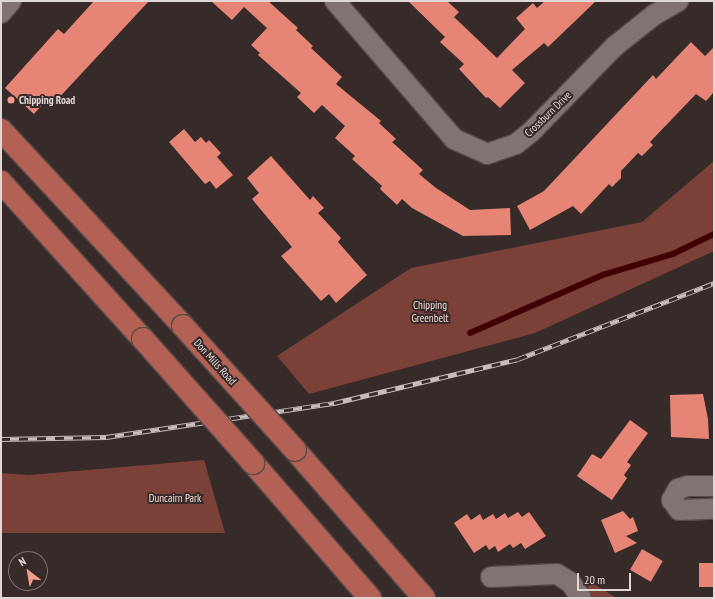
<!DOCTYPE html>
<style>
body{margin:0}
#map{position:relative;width:715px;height:599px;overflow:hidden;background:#372b29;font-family:"PT Sans Narrow",sans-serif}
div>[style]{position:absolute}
.green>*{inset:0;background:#7b4037}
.stream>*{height:5.5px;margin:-2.75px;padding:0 2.75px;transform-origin:2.75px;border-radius:2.75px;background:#410000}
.building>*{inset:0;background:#e68576;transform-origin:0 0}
.roads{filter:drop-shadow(1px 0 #544a48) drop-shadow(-1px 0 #544a48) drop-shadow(0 1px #544a48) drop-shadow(0 -1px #544a48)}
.minor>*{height:20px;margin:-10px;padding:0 10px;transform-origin:10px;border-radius:10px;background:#817371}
.major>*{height:22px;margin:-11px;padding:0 11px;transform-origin:11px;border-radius:11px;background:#b36055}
.rail>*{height:4.5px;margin-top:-2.25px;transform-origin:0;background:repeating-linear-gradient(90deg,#372b29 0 9px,#c6bdbc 0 18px);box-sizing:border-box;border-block:1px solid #c6bdbc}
.bridges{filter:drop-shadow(1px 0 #544a48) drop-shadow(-1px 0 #544a48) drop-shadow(0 1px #544a48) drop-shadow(0 -1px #544a48)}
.major-bridge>*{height:22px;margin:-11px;padding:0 11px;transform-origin:11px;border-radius:11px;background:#b36055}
.dots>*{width:11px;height:11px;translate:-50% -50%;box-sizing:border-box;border:2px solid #372b29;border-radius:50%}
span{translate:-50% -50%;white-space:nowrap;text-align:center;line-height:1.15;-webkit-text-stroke:4px #372b29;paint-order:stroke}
.poi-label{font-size:11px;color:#e0d8d7;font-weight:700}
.left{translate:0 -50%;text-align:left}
.street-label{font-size:11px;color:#e0d8d7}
.park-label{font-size:11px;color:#f5dbd6}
.frame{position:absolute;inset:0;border:2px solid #e0d8d7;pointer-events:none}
.north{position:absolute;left:8px;top:551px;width:40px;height:40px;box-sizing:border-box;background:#372b29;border:1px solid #7b706f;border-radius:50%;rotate:329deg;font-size:11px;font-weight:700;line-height:16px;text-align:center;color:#e0d8d7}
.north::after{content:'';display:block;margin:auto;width:14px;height:18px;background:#f59d8f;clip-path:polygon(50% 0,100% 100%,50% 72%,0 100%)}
.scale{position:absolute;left:577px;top:573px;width:54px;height:18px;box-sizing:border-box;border:2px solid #e0d8d7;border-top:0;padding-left:5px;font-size:12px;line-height:14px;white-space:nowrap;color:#e0d8d7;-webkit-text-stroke:3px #372b29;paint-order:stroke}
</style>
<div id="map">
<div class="green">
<i style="clip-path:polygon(714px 161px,714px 251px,535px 333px,309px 394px,277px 356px,411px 268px,642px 222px)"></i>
<i style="clip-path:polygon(204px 460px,225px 533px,1px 533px,1px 473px,29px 475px)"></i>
<i style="clip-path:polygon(592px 583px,617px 598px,593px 598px,586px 588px)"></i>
</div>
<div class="stream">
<i style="left:470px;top:333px;width:145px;rotate:-23.6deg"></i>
<i style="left:603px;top:275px;width:73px;rotate:-16.7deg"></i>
<i style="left:673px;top:254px;width:46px;rotate:-26deg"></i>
</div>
<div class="building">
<i style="clip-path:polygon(94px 1px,149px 1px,55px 102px,50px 96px,34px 114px,5px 88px,58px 29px,64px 34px)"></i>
<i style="clip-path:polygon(211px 1px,268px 1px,298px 28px,296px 30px,313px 46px,311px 48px,342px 77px,336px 84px,381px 121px,379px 123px,396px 139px,392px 142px,423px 170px,419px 174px,436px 188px,470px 210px,510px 208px,511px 235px,463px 236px,412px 208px,402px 199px,397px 205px,380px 189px,382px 186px,352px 159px,355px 156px,335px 138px,345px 126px,322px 105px,314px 113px,297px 97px,301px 93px,258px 55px,260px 53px,251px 45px,267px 28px,244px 7px,232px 20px)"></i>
<i style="clip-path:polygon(408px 1px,447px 1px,459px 12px,454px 17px,497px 58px,525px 29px,516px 18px,533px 3px,537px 8px,545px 1px,596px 1px,548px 47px,544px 43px,512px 70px,525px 83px,500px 108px,488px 97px,486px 98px,459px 69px,464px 64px,440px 42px,445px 37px)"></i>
<i style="clip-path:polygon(691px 42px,705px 56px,714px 47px,714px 92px,706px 101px,696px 94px,650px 142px,653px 145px,642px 156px,638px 153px,621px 171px,621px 178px,612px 187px,609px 184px,581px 214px,573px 206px,530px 230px,517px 206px,544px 191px,653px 75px,656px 79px)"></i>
<i style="clip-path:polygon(184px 129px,195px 142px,201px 137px,206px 143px,209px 140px,221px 153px,217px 157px,233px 175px,216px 189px,210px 181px,205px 184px,169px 142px)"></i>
<i style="clip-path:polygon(271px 156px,310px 200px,313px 196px,324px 208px,318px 213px,341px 238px,338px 242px,367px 275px,336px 303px,329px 294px,321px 301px,281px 256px,292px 247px,252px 199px,259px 193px,247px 178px)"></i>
<i style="clip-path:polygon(703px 394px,708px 419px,709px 439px,671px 437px,670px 395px)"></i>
<i style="clip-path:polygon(630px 420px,648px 433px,627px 462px,631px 465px,624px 475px,627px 478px,612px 500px,577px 476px,592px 454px,601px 459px)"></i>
<i style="clip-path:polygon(623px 511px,630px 519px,633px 517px,638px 531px,626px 536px,637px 543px,615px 553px,601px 520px)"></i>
<i style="clip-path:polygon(518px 512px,522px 517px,529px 512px,546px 536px,525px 549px,521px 543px,513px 548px,510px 544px,498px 552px,495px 546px,489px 550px,486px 545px,474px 553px,454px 523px,467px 514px,471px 520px,480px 514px,483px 520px,493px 514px,496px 519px,505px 513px,508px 518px)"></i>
<i style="left:642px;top:549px;width:24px;height:24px;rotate:30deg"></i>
<i style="left:714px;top:563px;width:24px;height:15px;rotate:90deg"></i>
</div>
<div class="roads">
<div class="minor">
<i style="left:335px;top:1px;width:182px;rotate:49.2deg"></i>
<i style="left:454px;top:139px;width:36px;rotate:24deg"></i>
<i style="left:487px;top:154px;width:31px;rotate:-19deg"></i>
<i style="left:516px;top:144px;width:19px;rotate:-39deg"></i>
<i style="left:531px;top:132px;width:120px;rotate:-45.7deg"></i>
<i style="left:615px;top:46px;width:50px;rotate:-38.5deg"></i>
<i style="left:654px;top:15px;width:28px;rotate:-30deg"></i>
<i style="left:1px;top:13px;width:16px;rotate:-50deg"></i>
<i style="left:714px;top:486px;width:26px;rotate:180deg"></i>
<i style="left:688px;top:486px;width:10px;rotate:163deg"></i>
<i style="left:678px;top:489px;width:13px;rotate:119deg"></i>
<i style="left:672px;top:500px;width:12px;rotate:55deg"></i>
<i style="left:679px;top:510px;width:35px;rotate:-2deg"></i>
<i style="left:491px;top:577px;width:66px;rotate:-2.6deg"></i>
<i style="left:557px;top:574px;width:15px;rotate:32deg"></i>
<i style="left:570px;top:582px;width:19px;rotate:55deg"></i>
</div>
<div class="major">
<i style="left:1px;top:130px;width:267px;rotate:47.1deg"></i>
<i style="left:1px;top:182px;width:212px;rotate:47.9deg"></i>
<i style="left:295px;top:450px;width:196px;rotate:48.9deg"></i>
<i style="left:253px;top:463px;width:179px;rotate:49.1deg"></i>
</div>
</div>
<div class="rail">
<i style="left:1px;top:439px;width:105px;rotate:-1.1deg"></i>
<i style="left:106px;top:437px;width:231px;rotate:-8.5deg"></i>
<i style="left:334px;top:403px;width:189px;rotate:-13.4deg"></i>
<i style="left:518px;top:359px;width:210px;rotate:-21.2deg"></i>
</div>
<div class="bridges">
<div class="major-bridge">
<i style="left:183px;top:326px;width:167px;rotate:47.9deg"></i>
<i style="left:143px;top:339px;width:166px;rotate:48.4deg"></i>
</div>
</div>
<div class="dots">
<i style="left:11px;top:100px;background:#f59d8f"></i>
</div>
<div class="poi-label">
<span class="left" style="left:19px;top:100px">Chipping Road</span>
</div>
<div class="street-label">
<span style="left:548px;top:114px;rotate:-44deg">Crossburn Drive</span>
<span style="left:215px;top:362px;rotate:48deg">Don Mills Road</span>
</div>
<div class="park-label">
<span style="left:430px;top:312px">Chipping<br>Greenbelt</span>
<span style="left:175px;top:498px">Duncairn Park</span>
</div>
<div class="frame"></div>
<div class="north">N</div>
<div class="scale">20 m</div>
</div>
